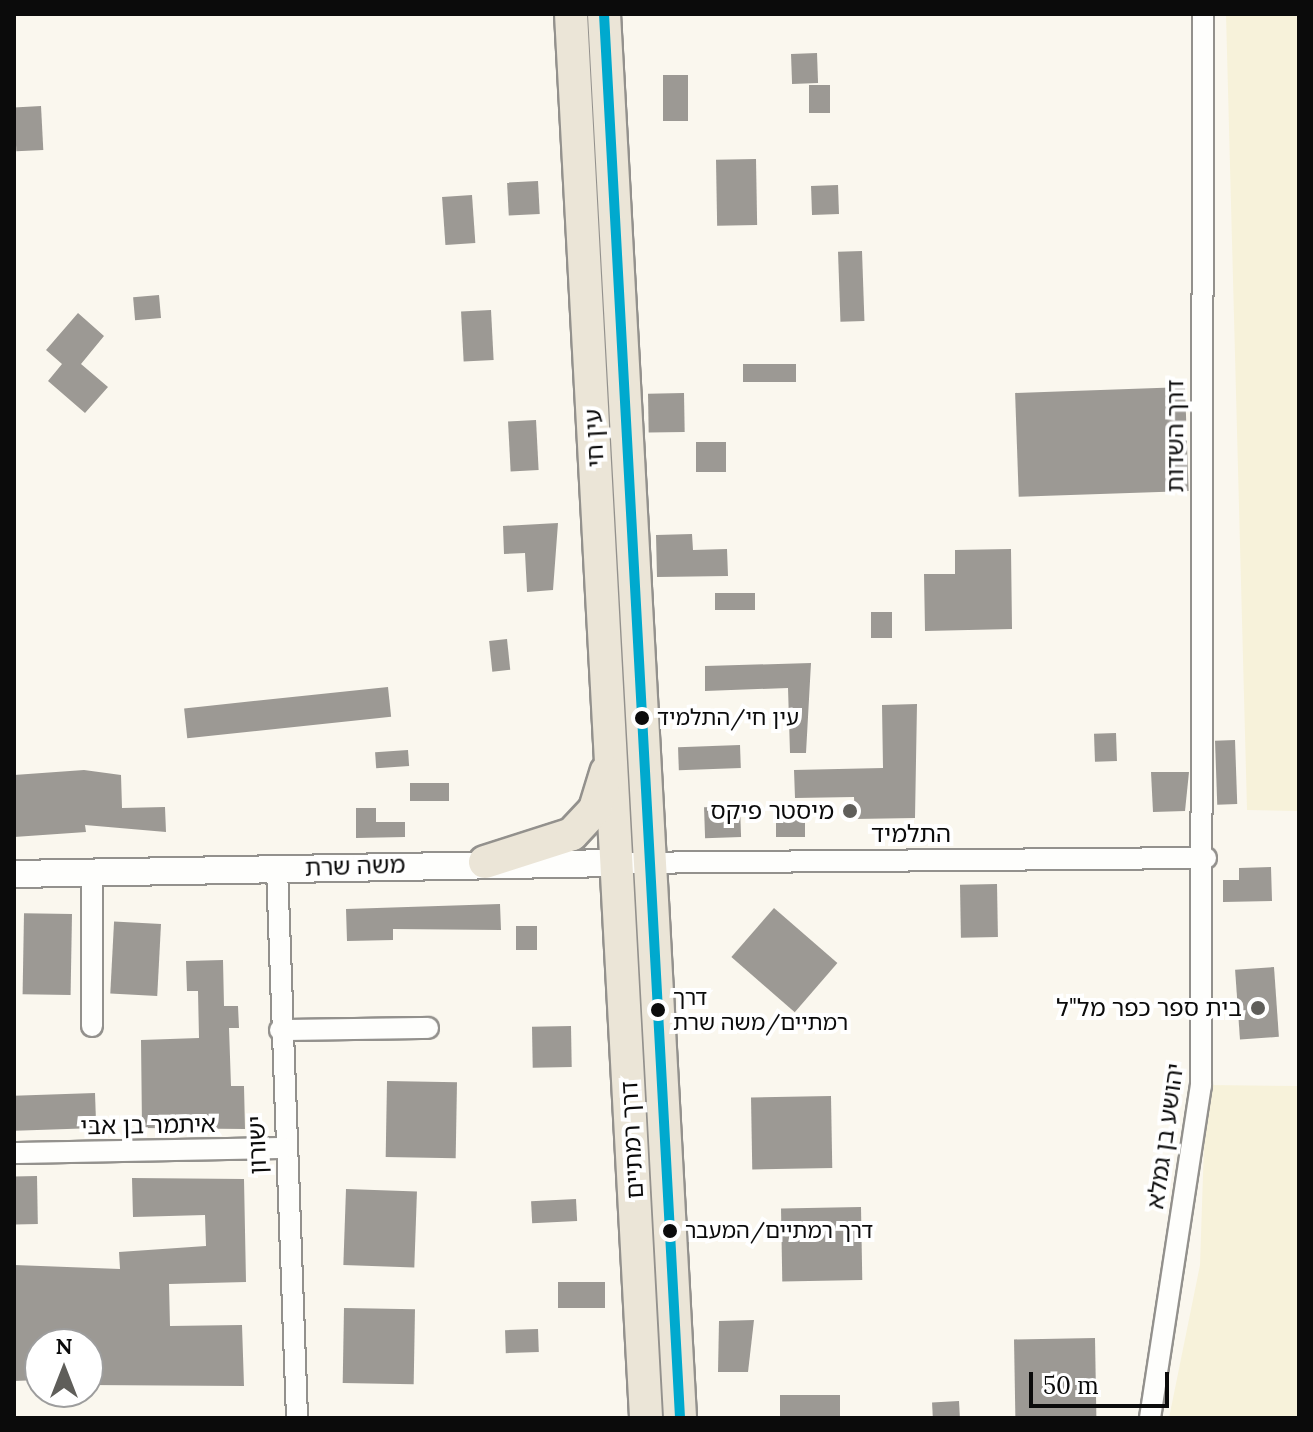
<!DOCTYPE html>
<meta charset="utf-8">
<style>
body{margin:0}
#map{position:relative;width:1313px;height:1432px;overflow:hidden;background:#faf7ee;font-family:Lora,"Noto Sans Hebrew",serif}
div>[style]{position:absolute}
.farmland>*{inset:0;background:#f7f2da}
.building>*{inset:0;background:#9c9994;transform-origin:0 0}
.roads{filter:drop-shadow(2px 0 #93918d) drop-shadow(-2px 0 #93918d) drop-shadow(0 2px #93918d) drop-shadow(0 -2px #93918d)}
.minor>*{height:20px;margin:-10px;padding:0 10px;transform-origin:10px;border-radius:10px;background:#fefefc}
.tertiary>*{height:26px;margin:-13px;padding:0 13px;transform-origin:13px;border-radius:13px;background:#fefefc}
.primary>*{height:32px;margin:-16px;padding:0 16px;transform-origin:16px;border-radius:16px;background:#ebe5d7}
.bus-1>*{height:10px;margin:-5px;padding:0 5px;transform-origin:5px;border-radius:5px;background:#00a9ce}
.dots>*{width:22px;height:22px;translate:-50% -50%;box-sizing:border-box;border:4px solid #fff;border-radius:50%}
span{translate:-50% -50%;white-space:nowrap;text-align:center;line-height:1.15;-webkit-text-stroke:8px #fff;paint-order:stroke}
.bus-label{font-size:22px;color:#0b0b0b}
.left{translate:0 -50%;text-align:left}
.street-label{font-size:24px;color:#0b0b0b}
.poi-label{font-size:24px;color:#0b0b0b}
.right{translate:-100% -50%;text-align:right}
.frame{position:absolute;inset:0;border:16px solid #0b0b0b;pointer-events:none}
.north{position:absolute;left:24px;top:1328px;width:80px;height:80px;box-sizing:border-box;background:#fff;border:2px solid #9d9d9d;border-radius:50%;rotate:0deg;font-size:22px;font-weight:700;line-height:32px;text-align:center;color:#0b0b0b}
.north::after{content:'';display:block;margin:auto;width:28px;height:36px;background:#5f5e5a;clip-path:polygon(50% 0,100% 100%,50% 72%,0 100%)}
.scale{position:absolute;left:1029px;top:1372px;width:140px;height:36px;box-sizing:border-box;border:4px solid #0b0b0b;border-top:0;padding-left:10px;font-size:24px;line-height:28px;white-space:nowrap;color:#0b0b0b;-webkit-text-stroke:6px #fff;paint-order:stroke}
</style>
<div id="map">
<div class="farmland">
<i style="clip-path:polygon(1226px 14px,1299px 14px,1299px 811px,1247px 810px)"></i>
<i style="clip-path:polygon(1206px 1085px,1299px 1086px,1299px 1418px,1169px 1418px,1200px 1265px)"></i>
</div>
<div class="building">
<i style="left:817px;top:53px;width:30px;height:26px;rotate:88deg"></i>
<i style="left:663px;top:75px;width:25px;height:46px"></i>
<i style="left:809px;top:85px;width:21px;height:28px"></i>
<i style="left:41px;top:106px;width:44px;height:27px;rotate:87deg"></i>
<i style="left:756px;top:159px;width:66px;height:40px;rotate:89deg"></i>
<i style="left:538px;top:181px;width:33px;height:31px;rotate:87deg"></i>
<i style="left:838px;top:185px;width:29px;height:27px;rotate:88deg"></i>
<i style="left:472px;top:195px;width:48px;height:30px;rotate:86deg"></i>
<i style="left:862px;top:251px;width:70px;height:24px;rotate:88deg"></i>
<i style="left:159px;top:295px;width:23px;height:26px;rotate:85deg"></i>
<i style="left:491px;top:310px;width:50px;height:30px;rotate:87deg"></i>
<i style="clip-path:polygon(78px 313px,104px 336px,81px 364px,108px 387px,85px 413px,48px 381px,62px 364px,46px 350px)"></i>
<i style="left:796px;top:364px;width:18px;height:53px;rotate:90deg"></i>
<i style="left:1185px;top:387px;width:104px;height:170px;rotate:88deg"></i>
<i style="left:684px;top:393px;width:39px;height:36px;rotate:89deg"></i>
<i style="left:536px;top:420px;width:50px;height:28px;rotate:87deg"></i>
<i style="left:696px;top:442px;width:30px;height:30px"></i>
<i style="clip-path:polygon(558px 523px,553px 590px,527px 592px,525px 553px,504px 554px,503px 526px)"></i>
<i style="clip-path:polygon(692px 534px,693px 550px,727px 549px,728px 576px,657px 577px,656px 535px)"></i>
<i style="clip-path:polygon(1011px 549px,1012px 629px,925px 631px,924px 574px,955px 574px,955px 550px)"></i>
<i style="left:755px;top:593px;width:17px;height:40px;rotate:90deg"></i>
<i style="left:871px;top:612px;width:21px;height:26px"></i>
<i style="left:507px;top:639px;width:31px;height:18px;rotate:84deg"></i>
<i style="clip-path:polygon(811px 663px,806px 753px,790px 753px,788px 688px,705px 691px,705px 666px)"></i>
<i style="left:388px;top:687px;width:30px;height:205px;rotate:84deg"></i>
<i style="clip-path:polygon(917px 704px,915px 818px,855px 819px,854px 797px,795px 798px,794px 770px,883px 768px,882px 705px)"></i>
<i style="left:1116px;top:733px;width:28px;height:22px;rotate:88deg"></i>
<i style="left:1235px;top:740px;width:64px;height:20px;rotate:88deg"></i>
<i style="left:740px;top:745px;width:23px;height:62px;rotate:88deg"></i>
<i style="left:408px;top:750px;width:16px;height:33px;rotate:86deg"></i>
<i style="clip-path:polygon(84px 770px,121px 775px,122px 808px,165px 807px,166px 832px,85px 825px,86px 832px,14px 837px,14px 775px)"></i>
<i style="clip-path:polygon(1151px 772px,1189px 772px,1185px 811px,1153px 812px)"></i>
<i style="left:410px;top:783px;width:39px;height:18px"></i>
<i style="left:740px;top:806px;width:31px;height:36px;rotate:88deg"></i>
<i style="clip-path:polygon(356px 808px,376px 808px,376px 822px,405px 822px,405px 837px,356px 838px)"></i>
<i style="left:805px;top:818px;width:19px;height:29px;rotate:90deg"></i>
<i style="clip-path:polygon(1271px 867px,1272px 901px,1223px 902px,1223px 880px,1239px 880px,1239px 868px)"></i>
<i style="left:997px;top:884px;width:53px;height:37px;rotate:89deg"></i>
<i style="clip-path:polygon(500px 904px,501px 930px,393px 929px,393px 940px,347px 941px,346px 909px)"></i>
<i style="left:774px;top:908px;width:84px;height:65px;rotate:41deg"></i>
<i style="left:72px;top:914px;width:81px;height:48px;rotate:91deg"></i>
<i style="left:161px;top:924px;width:72px;height:47px;rotate:93deg"></i>
<i style="left:516px;top:926px;width:21px;height:24px"></i>
<i style="clip-path:polygon(223px 960px,224px 1006px,238px 1006px,239px 1028px,229px 1028px,231px 1086px,244px 1086px,245px 1129px,142px 1128px,141px 1040px,199px 1038px,198px 991px,187px 991px,186px 961px)"></i>
<i style="left:1274px;top:967px;width:70px;height:39px;rotate:86deg"></i>
<i style="left:571px;top:1026px;width:41px;height:39px;rotate:89deg"></i>
<i style="left:387px;top:1081px;width:70px;height:76px;rotate:1deg"></i>
<i style="left:95px;top:1093px;width:35px;height:81px;rotate:88deg"></i>
<i style="left:831px;top:1096px;width:72px;height:80px;rotate:89deg"></i>
<i style="left:37px;top:1176px;width:48px;height:23px;rotate:89deg"></i>
<i style="clip-path:polygon(132px 1178px,244px 1179px,246px 1282px,169px 1284px,170px 1326px,242px 1325px,244px 1386px,88px 1385px,88px 1344px,40px 1344px,40px 1380px,14px 1381px,14px 1265px,120px 1269px,119px 1252px,206px 1246px,205px 1215px,133px 1217px)"></i>
<i style="left:346px;top:1189px;width:71px;height:76px;rotate:2deg"></i>
<i style="left:576px;top:1199px;width:22px;height:45px;rotate:87deg"></i>
<i style="left:861px;top:1207px;width:73px;height:80px;rotate:89deg"></i>
<i style="left:605px;top:1282px;width:26px;height:47px;rotate:90deg"></i>
<i style="left:344px;top:1308px;width:71px;height:75px;rotate:1deg"></i>
<i style="clip-path:polygon(754px 1320px,748px 1372px,718px 1372px,719px 1321px)"></i>
<i style="left:538px;top:1329px;width:23px;height:33px;rotate:88deg"></i>
<i style="left:1095px;top:1338px;width:78px;height:81px;rotate:89deg"></i>
<i style="left:840px;top:1395px;width:23px;height:60px;rotate:90deg"></i>
<i style="left:959px;top:1401px;width:17px;height:27px;rotate:87deg"></i>
</div>
<div class="roads">
<div class="minor">
<i style="left:617px;top:863px;width:589px;rotate:-0.49deg"></i>
<i style="left:277px;top:869px;width:549px;rotate:87.91deg"></i>
<i style="left:92px;top:1026px;width:153px;rotate:-90deg"></i>
<i style="left:280px;top:1030px;width:148px;rotate:-0.8deg"></i>
<i style="left:14px;top:1153px;width:269px;rotate:-1.1deg"></i>
<i style="left:1150px;top:1418px;width:336px;rotate:-81.3deg"></i>
<i style="left:1201px;top:1086px;width:1072px;rotate:-89.89deg"></i>
</div>
<div class="tertiary">
<i style="left:14px;top:874px;width:603px;rotate:-1.05deg"></i>
</div>
<div class="primary">
<i style="left:571px;top:14px;width:1406px;rotate:86.94deg"></i>
<i style="left:604px;top:14px;width:1406px;rotate:86.9deg"></i>
<i style="left:485px;top:862px;width:91px;rotate:-17.8deg"></i>
<i style="left:572px;top:834px;width:34px;rotate:-47deg"></i>
<i style="left:595px;top:809px;width:39px;rotate:-73deg"></i>
</div>
</div>
<div class="bus-1">
<i style="left:604px;top:14px;width:1406px;rotate:86.9deg"></i>
</div>
<div class="dots">
<i style="left:642px;top:718px;background:#0b0b0b"></i>
<i style="left:850px;top:811px;background:#5f5e5a"></i>
<i style="left:1258px;top:1008px;background:#5f5e5a"></i>
<i style="left:658px;top:1010px;background:#0b0b0b"></i>
<i style="left:670px;top:1231px;background:#0b0b0b"></i>
</div>
<div class="bus-label">
<span class="left" style="left:657px;top:718px">עין חי/התלמיד</span>
<span class="left" style="left:673px;top:1010px">דרך<br>רמתיים/משה שרת</span>
<span class="left" style="left:685px;top:1231px">דרך רמתיים/המעבר</span>
</div>
<div class="street-label">
<span style="left:1175px;top:436px;rotate:-90deg">דרך השדות</span>
<span style="left:594px;top:438px;rotate:-93deg">עין חי</span>
<span style="left:911px;top:834px">התלמיד</span>
<span style="left:355px;top:866px;rotate:-2deg">משה שרת</span>
<span style="left:148px;top:1125px;rotate:-1deg">איתמר בן אבי</span>
<span style="left:1165px;top:1136px;rotate:-82deg">יהושע בן גמלא</span>
<span style="left:632px;top:1140px;rotate:-93deg">דרך רמתיים</span>
<span style="left:257px;top:1145px;rotate:-92deg">ישורון</span>
</div>
<div class="poi-label">
<span class="right" style="left:834px;top:811px">מיסטר פיקס</span>
<span class="right" style="left:1242px;top:1008px">בית ספר כפר מל"ל</span>
</div>
<div class="frame"></div>
<div class="north">N</div>
<div class="scale">50 m</div>
</div>
